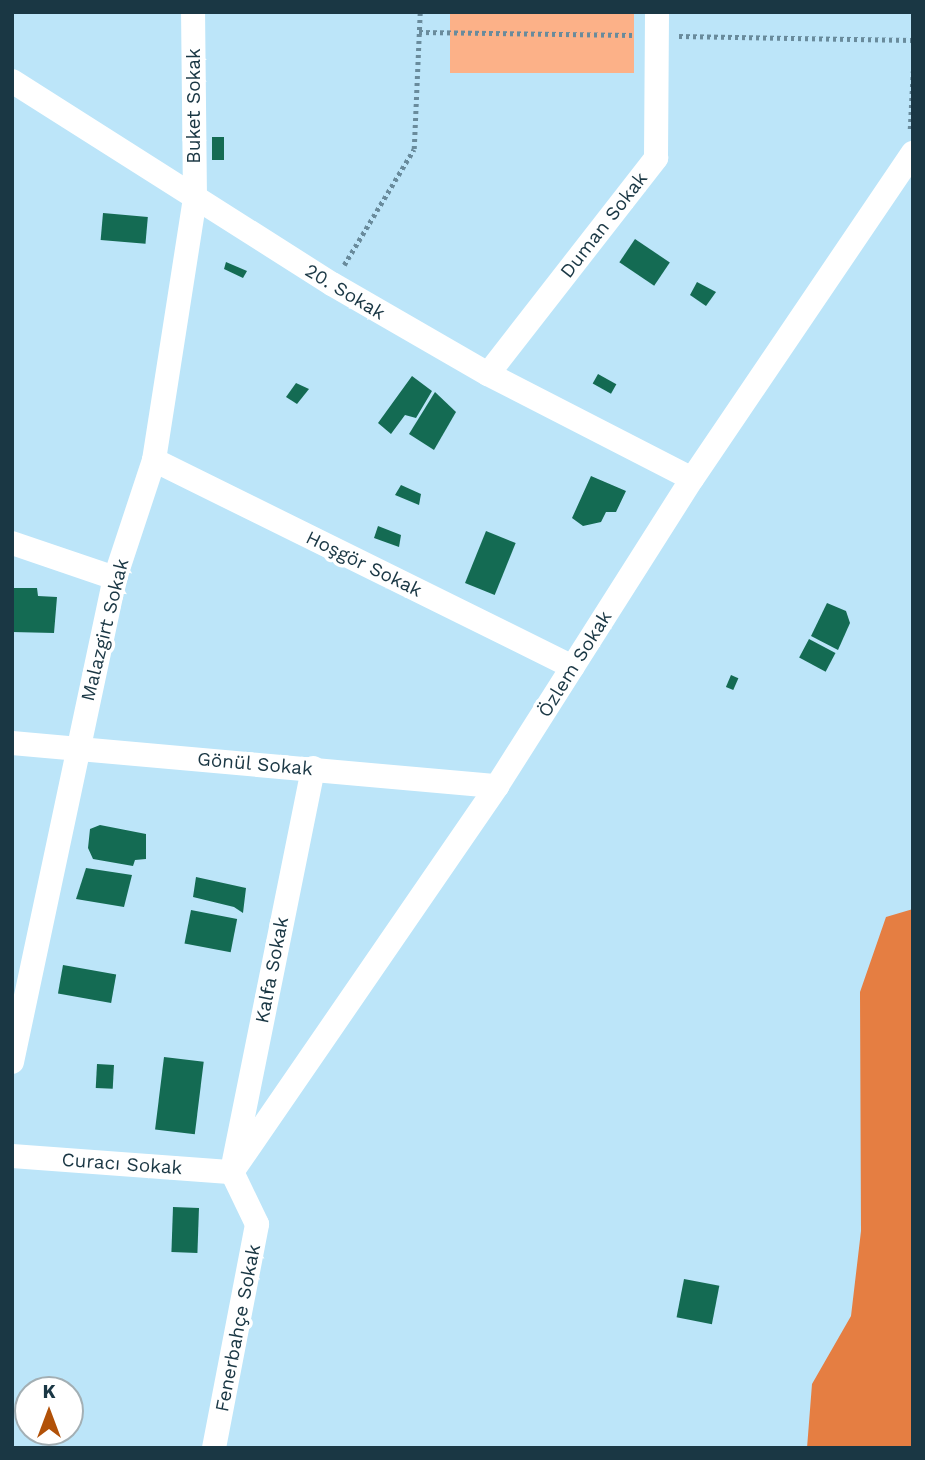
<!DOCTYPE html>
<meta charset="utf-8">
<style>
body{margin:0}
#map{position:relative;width:925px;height:1460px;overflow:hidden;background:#bce5f9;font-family:"Work Sans",sans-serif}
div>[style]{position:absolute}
.green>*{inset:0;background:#fcb188;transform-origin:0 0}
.forest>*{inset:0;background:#e57e42}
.building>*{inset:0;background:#146b53;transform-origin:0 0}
.path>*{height:4.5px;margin-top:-2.25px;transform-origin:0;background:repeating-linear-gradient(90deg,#698b9c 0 3.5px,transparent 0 7px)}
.minor>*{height:24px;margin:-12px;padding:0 12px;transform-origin:12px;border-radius:12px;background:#fff}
span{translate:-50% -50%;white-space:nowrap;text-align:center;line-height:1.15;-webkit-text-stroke:7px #fff;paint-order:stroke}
.street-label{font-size:19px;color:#1a3744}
.frame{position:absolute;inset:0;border:14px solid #1a3744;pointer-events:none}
.north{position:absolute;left:14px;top:1376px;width:70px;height:70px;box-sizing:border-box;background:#fff;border:2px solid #a3afb4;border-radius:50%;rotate:0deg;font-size:19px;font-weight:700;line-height:28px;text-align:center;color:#1a3744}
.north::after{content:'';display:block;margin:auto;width:24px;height:32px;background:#b15108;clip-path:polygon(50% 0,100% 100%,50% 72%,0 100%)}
</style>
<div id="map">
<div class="green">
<i style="left:450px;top:12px;width:184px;height:61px"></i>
</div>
<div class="forest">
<i style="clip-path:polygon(913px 909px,913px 1448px,807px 1448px,812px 1384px,851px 1316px,861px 1231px,860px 992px,886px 917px)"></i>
</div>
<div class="building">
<i style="left:224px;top:137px;width:23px;height:12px;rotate:90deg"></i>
<i style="left:103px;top:213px;width:45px;height:27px;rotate:5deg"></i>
<i style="left:635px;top:239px;width:42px;height:28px;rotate:34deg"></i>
<i style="clip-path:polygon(226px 262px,247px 271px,243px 278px,224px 269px)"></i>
<i style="clip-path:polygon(697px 282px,716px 292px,706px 306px,690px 295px)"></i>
<i style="left:598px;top:374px;width:21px;height:11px;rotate:29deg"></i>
<i style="clip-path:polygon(412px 376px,432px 391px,416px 418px,405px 415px,391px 434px,378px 423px)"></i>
<i style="clip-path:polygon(296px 383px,309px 389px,297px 404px,286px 397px)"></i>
<i style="clip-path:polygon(435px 392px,456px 412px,434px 450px,409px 434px)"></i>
<i style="clip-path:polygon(591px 476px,626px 491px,616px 512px,606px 512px,601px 522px,583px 526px,572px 518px)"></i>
<i style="clip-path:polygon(401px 485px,421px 494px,419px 505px,395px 495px)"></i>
<i style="clip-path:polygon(378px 526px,401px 535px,399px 547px,374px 538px)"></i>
<i style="left:486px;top:531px;width:32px;height:56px;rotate:22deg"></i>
<i style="clip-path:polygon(14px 588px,37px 588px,38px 596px,57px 597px,54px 633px,12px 632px)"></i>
<i style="clip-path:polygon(827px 603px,846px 611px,850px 623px,838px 650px,811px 636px)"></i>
<i style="left:809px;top:639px;width:30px;height:21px;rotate:28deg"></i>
<i style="left:731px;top:675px;width:8px;height:13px;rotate:23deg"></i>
<i style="clip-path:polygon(100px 825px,146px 834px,146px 859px,135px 860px,133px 866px,93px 859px,88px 848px,90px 829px)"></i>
<i style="clip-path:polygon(86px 868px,132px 875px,124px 907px,76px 899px)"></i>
<i style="clip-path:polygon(196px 877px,246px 888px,243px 913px,234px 907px,193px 897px)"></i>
<i style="left:191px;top:910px;width:47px;height:34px;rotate:11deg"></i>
<i style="left:63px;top:965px;width:54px;height:29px;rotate:10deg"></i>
<i style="left:164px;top:1057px;width:40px;height:73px;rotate:7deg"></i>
<i style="left:97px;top:1064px;width:17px;height:24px;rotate:3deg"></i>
<i style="left:173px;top:1207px;width:26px;height:45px;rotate:2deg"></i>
<i style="left:684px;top:1279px;width:36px;height:39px;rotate:11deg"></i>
</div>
<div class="path">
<i style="left:419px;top:32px;width:213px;rotate:0.8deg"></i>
<i style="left:679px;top:36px;width:234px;rotate:1deg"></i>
<i style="left:910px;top:129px;width:58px;rotate:-87deg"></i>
<i style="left:344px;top:265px;width:135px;rotate:-58.9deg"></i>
<i style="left:414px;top:149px;width:137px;rotate:-87.5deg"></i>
</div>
<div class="minor">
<i style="left:12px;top:81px;width:379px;rotate:32.4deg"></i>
<i style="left:332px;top:284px;width:180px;rotate:30deg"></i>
<i style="left:488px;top:374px;width:229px;rotate:27.2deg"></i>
<i style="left:488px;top:374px;width:274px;rotate:-52.1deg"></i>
<i style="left:656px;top:158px;width:146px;rotate:-89.6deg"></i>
<i style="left:154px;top:460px;width:467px;rotate:26.3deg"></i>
<i style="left:12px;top:543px;width:109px;rotate:18.8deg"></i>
<i style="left:12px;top:743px;width:487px;rotate:5.1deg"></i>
<i style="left:12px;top:1062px;width:495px;rotate:-78deg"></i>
<i style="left:115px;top:578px;width:124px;rotate:-71.7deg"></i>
<i style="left:154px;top:460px;width:264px;rotate:-81.1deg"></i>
<i style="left:195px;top:199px;width:187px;rotate:-90.6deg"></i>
<i style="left:12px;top:1156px;width:221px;rotate:4.2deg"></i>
<i style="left:234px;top:1161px;width:401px;rotate:-78.6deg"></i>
<i style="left:232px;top:1172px;width:468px;rotate:-55.5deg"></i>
<i style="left:497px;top:786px;width:364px;rotate:-57.6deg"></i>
<i style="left:692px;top:479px;width:394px;rotate:-55.9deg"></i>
<i style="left:214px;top:1448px;width:228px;rotate:-79.1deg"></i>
<i style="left:257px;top:1224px;width:58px;rotate:-115.7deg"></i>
</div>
<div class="street-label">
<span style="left:194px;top:106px;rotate:-90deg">Buket Sokak</span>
<span style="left:604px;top:225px;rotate:-52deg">Duman Sokak</span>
<span style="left:345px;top:292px;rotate:31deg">20. Sokak</span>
<span style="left:364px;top:564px;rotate:26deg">Hoşgör Sokak</span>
<span style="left:105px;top:630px;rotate:-76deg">Malazgirt Sokak</span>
<span style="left:575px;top:664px;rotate:-58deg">Özlem Sokak</span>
<span style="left:255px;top:764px;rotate:5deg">Gönül Sokak</span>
<span style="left:272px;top:970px;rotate:-79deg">Kalfa Sokak</span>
<span style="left:122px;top:1164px;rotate:4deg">Curacı Sokak</span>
<span style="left:238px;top:1328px;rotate:-79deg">Fenerbahçe Sokak</span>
</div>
<div class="frame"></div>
<div class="north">K</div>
</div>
